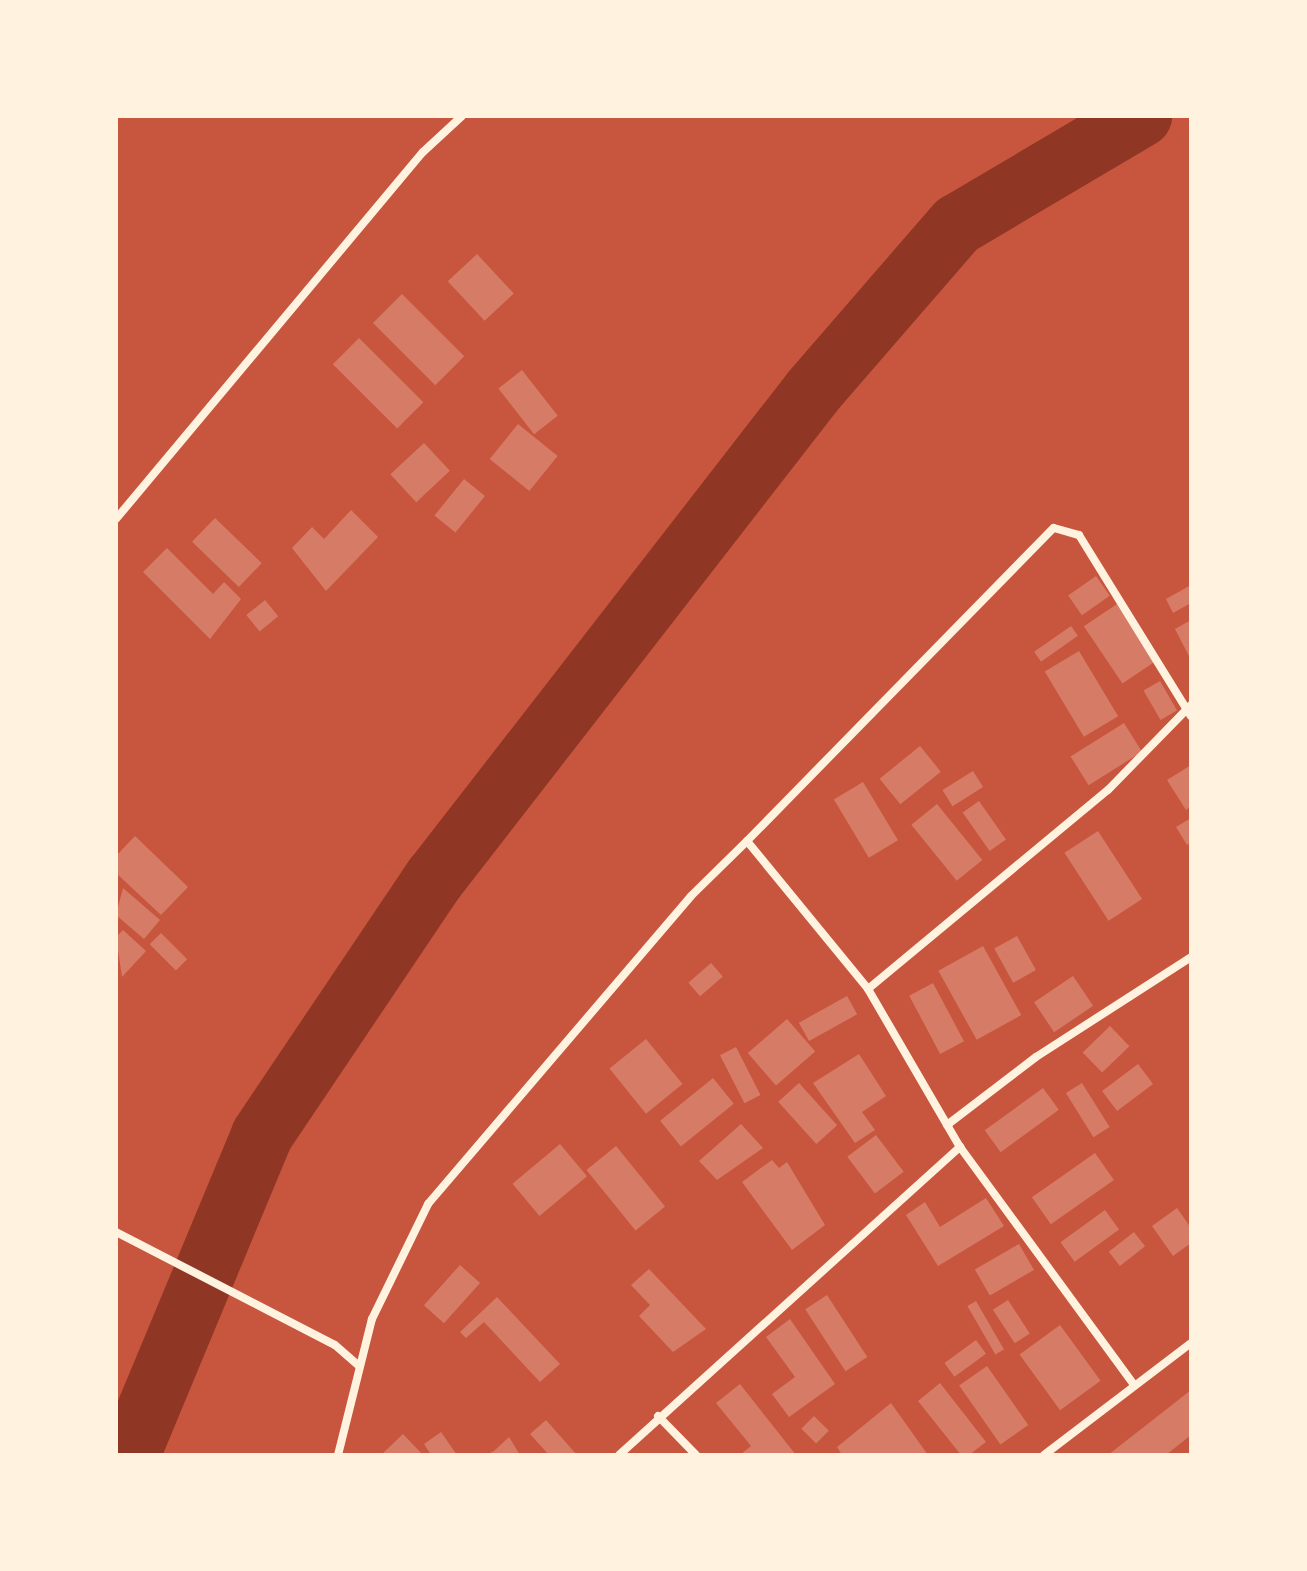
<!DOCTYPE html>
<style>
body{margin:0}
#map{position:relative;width:1307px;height:1571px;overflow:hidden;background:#c8553d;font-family:Karla,sans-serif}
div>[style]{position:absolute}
.river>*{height:62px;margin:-31px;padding:0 31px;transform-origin:31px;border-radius:31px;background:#8f3625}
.building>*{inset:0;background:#d67c66;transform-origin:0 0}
.minor>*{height:8px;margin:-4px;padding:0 4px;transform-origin:4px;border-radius:4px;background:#fff3e0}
span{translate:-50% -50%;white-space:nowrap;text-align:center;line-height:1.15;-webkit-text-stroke:6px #fff3e0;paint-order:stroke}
.frame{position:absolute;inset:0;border:118px solid #fff3e0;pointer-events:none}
</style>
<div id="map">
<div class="river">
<i style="left:129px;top:1455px;width:347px;rotate:-67.4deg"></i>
<i style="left:262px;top:1135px;width:310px;rotate:-56.1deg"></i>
<i style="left:435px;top:878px;width:616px;rotate:-52.18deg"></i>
<i style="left:813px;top:391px;width:220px;rotate:-49.1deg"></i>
<i style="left:957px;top:225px;width:214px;rotate:-30.6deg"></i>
</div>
<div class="building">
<i style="left:477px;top:254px;width:54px;height:40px;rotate:47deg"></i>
<i style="left:402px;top:294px;width:88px;height:41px;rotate:45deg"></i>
<i style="left:359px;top:338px;width:91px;height:37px;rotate:45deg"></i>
<i style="left:522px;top:370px;width:58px;height:30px;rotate:52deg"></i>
<i style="left:518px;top:424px;width:51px;height:45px;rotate:39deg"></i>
<i style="left:424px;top:443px;width:38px;height:46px;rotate:47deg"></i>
<i style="left:464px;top:479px;width:27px;height:47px;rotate:39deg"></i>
<i style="clip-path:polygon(351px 510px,378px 537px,326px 591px,292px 548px,312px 527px,324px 539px)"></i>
<i style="left:215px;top:518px;width:65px;height:33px;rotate:44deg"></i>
<i style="clip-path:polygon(167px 548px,213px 594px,224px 582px,241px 599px,210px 639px,143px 572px)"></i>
<i style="left:1096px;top:576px;width:24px;height:34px;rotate:55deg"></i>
<i style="clip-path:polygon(1191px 585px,1191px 603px,1173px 613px,1166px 599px)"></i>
<i style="left:265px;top:600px;width:21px;height:24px;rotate:51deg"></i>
<i style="left:1117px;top:604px;width:69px;height:40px;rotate:56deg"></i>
<i style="clip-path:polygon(1191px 620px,1191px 660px,1175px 629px)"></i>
<i style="left:1071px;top:626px;width:12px;height:45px;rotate:55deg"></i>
<i style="left:1079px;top:651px;width:76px;height:40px;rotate:59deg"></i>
<i style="left:1160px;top:681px;width:34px;height:19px;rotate:60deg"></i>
<i style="left:1124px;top:723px;width:34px;height:63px;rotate:58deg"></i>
<i style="left:920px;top:746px;width:33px;height:52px;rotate:51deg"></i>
<i style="clip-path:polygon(1191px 765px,1191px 806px,1186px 810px,1167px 780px)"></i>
<i style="left:973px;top:771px;width:19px;height:36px;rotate:58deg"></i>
<i style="left:863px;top:782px;width:68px;height:34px;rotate:59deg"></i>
<i style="left:979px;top:801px;width:47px;height:20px;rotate:55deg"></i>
<i style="left:937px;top:804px;width:72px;height:33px;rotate:51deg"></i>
<i style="clip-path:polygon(1191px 818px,1191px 842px,1187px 845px,1176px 827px)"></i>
<i style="left:1098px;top:831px;width:81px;height:40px;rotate:57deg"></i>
<i style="clip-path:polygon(135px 836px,188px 887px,161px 915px,116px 873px,116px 856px)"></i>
<i style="clip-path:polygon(123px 888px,160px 920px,144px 939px,116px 915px)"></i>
<i style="clip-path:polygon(123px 930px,146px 951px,122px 977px,116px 937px)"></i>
<i style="left:161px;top:933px;width:37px;height:16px;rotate:45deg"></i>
<i style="left:1017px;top:936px;width:39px;height:26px;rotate:61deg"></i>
<i style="left:983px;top:946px;width:79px;height:51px;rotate:61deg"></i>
<i style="left:711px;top:963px;width:18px;height:30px;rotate:49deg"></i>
<i style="left:1073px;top:976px;width:36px;height:47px;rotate:56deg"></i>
<i style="left:933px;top:983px;width:66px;height:27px;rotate:62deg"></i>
<i style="left:847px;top:996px;width:21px;height:55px;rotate:61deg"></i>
<i style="left:787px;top:1019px;width:43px;height:52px;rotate:49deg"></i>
<i style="left:1110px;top:1026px;width:28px;height:38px;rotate:46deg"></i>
<i style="left:646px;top:1039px;width:58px;height:47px;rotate:51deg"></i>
<i style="left:736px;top:1047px;width:54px;height:18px;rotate:63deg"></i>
<i style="clip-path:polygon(859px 1054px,886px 1096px,862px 1112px,875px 1130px,855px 1143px,813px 1083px)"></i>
<i style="left:1138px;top:1064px;width:25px;height:45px;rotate:53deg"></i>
<i style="left:713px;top:1078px;width:33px;height:68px;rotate:51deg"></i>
<i style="left:799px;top:1083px;width:57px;height:28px;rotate:48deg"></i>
<i style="left:1082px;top:1083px;width:52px;height:19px;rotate:58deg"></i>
<i style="left:1043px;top:1088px;width:27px;height:72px;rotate:54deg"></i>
<i style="clip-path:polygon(741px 1124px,763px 1148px,717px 1180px,699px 1161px)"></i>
<i style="left:876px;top:1135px;width:46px;height:36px;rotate:53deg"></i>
<i style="left:560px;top:1144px;width:42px;height:62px;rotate:50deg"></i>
<i style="left:616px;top:1146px;width:78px;height:38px;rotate:51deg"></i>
<i style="left:1095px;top:1153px;width:33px;height:77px;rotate:55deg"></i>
<i style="clip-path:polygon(772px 1160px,779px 1168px,787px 1162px,825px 1225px,792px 1250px,742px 1182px)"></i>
<i style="clip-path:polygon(986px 1198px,1004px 1226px,938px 1266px,906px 1215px,925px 1202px,940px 1227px)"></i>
<i style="clip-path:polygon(1177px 1208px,1191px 1228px,1191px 1243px,1173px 1256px,1152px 1226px)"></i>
<i style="left:1105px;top:1210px;width:24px;height:55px;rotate:54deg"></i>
<i style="left:1134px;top:1232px;width:18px;height:32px;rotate:52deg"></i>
<i style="left:1019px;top:1244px;width:30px;height:51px;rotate:60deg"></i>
<i style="left:460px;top:1265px;width:27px;height:54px;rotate:42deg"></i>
<i style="clip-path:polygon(649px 1269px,706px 1329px,673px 1352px,639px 1316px,650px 1305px,631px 1285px)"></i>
<i style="left:827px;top:1295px;width:74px;height:26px;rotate:57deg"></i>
<i style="clip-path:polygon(497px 1297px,560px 1364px,540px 1382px,484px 1322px,466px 1338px,460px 1332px)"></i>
<i style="left:1008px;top:1300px;width:40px;height:18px;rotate:57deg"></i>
<i style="left:976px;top:1301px;width:56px;height:10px;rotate:60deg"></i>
<i style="clip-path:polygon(790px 1319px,835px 1384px,789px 1417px,772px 1394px,795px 1377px,766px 1337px)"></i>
<i style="left:1060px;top:1325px;width:69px;height:50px;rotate:54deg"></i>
<i style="left:976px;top:1340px;width:17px;height:39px;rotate:54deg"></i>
<i style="left:987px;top:1366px;width:72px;height:34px;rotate:55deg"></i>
<i style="clip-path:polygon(940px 1383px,986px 1442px,969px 1455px,961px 1455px,918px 1401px)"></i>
<i style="clip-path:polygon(740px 1384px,796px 1455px,740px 1455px,751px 1446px,716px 1403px)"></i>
<i style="clip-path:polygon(1191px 1390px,1191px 1435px,1166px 1455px,1108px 1455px)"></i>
<i style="clip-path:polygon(891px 1403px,928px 1455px,842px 1455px,837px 1447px)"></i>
<i style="left:814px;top:1416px;width:21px;height:18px;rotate:45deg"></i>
<i style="clip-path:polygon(546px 1420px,577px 1455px,549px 1455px,530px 1434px)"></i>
<i style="clip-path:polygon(441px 1432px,457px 1455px,431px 1455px,424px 1444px)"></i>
<i style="clip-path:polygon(403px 1434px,423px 1455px,381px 1455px)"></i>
<i style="clip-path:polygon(509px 1437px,520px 1455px,486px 1455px,494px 1451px)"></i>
</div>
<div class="minor">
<i style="left:116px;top:519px;width:478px;rotate:-50.1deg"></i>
<i style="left:423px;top:152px;width:53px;rotate:-42.7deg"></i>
<i style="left:747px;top:841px;width:438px;rotate:-45.6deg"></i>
<i style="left:1054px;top:528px;width:26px;rotate:16deg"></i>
<i style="left:1079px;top:535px;width:213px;rotate:58.3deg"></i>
<i style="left:868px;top:989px;width:312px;rotate:-39.7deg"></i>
<i style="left:1108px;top:790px;width:119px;rotate:-45.7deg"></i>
<i style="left:947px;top:1125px;width:112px;rotate:-37.4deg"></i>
<i style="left:1036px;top:1057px;width:184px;rotate:-32.8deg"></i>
<i style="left:116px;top:1232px;width:246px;rotate:27.3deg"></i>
<i style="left:335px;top:1345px;width:30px;rotate:41deg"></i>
<i style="left:658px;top:1416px;width:54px;rotate:45.7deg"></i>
<i style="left:338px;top:1455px;width:140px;rotate:-76deg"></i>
<i style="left:372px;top:1319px;width:128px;rotate:-64deg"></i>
<i style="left:428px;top:1204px;width:405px;rotate:-49.5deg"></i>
<i style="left:691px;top:896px;width:78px;rotate:-44.5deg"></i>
<i style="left:747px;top:841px;width:191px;rotate:50.7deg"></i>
<i style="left:868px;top:989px;width:183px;rotate:59.8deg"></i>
<i style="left:960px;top:1147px;width:295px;rotate:53.8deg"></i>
<i style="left:619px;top:1455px;width:460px;rotate:-42.1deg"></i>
<i style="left:1044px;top:1455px;width:185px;rotate:-37.3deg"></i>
</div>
<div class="frame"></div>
</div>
